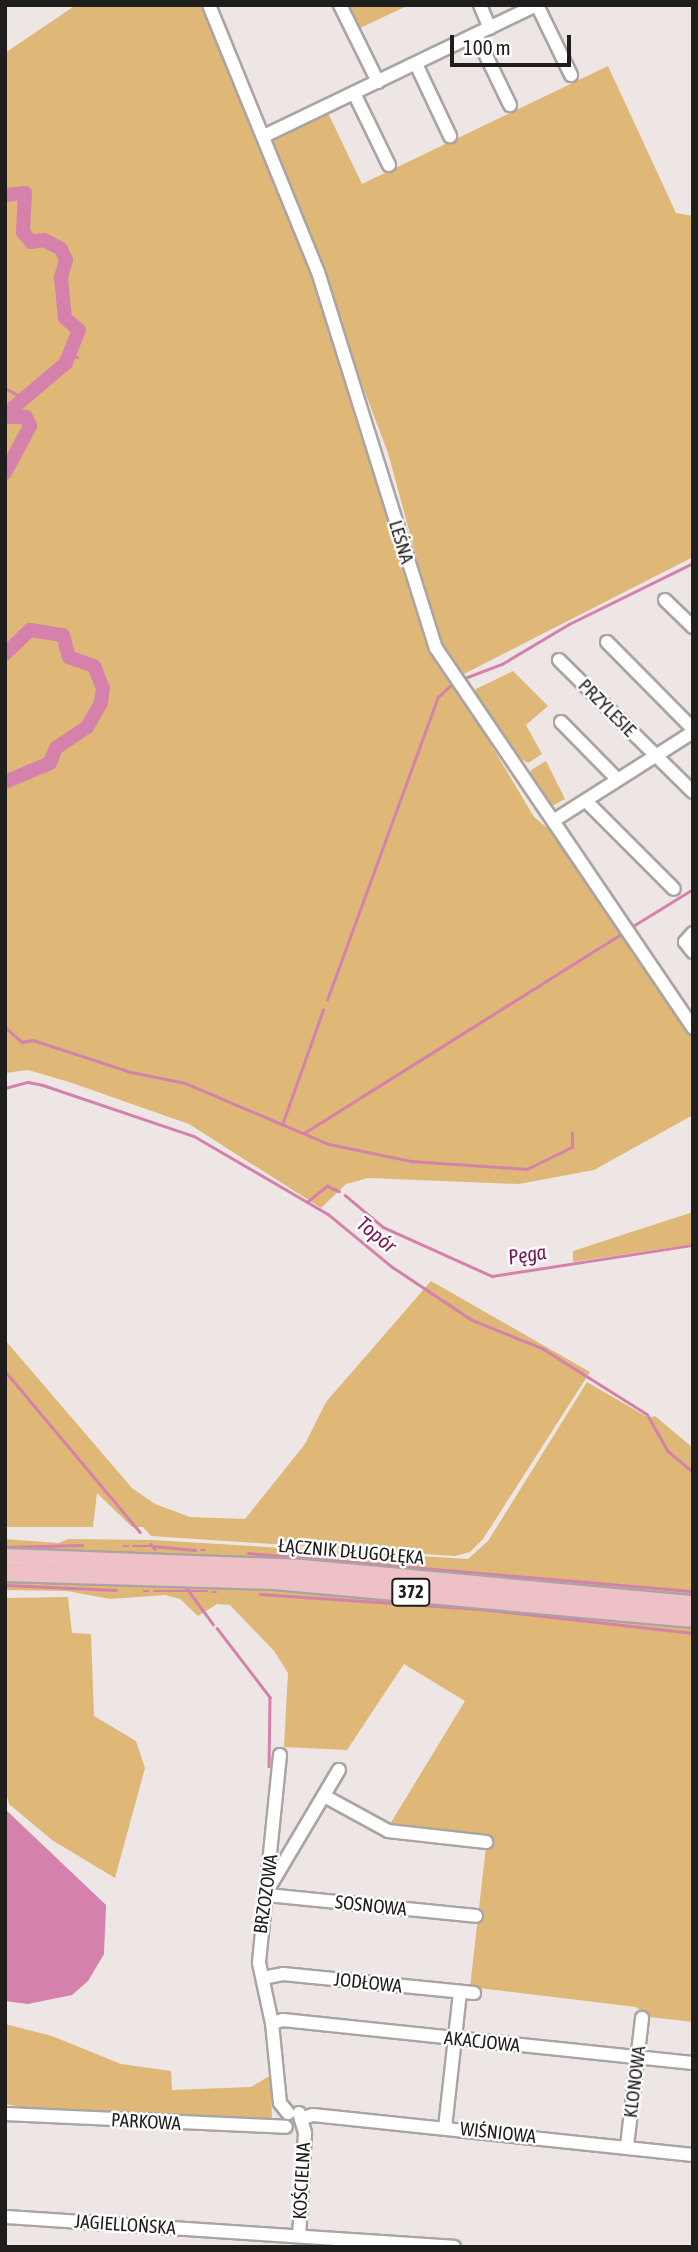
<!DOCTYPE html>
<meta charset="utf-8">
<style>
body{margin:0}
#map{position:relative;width:698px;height:2252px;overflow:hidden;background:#ede6e4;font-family:"Asap Condensed",sans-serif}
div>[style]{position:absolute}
.green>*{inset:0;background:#dfb777}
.water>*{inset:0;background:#d581ab}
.stream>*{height:2.5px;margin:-1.25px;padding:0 1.25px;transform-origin:1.25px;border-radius:1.25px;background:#d581ab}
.river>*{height:14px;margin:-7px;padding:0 7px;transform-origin:7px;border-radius:7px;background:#d581ab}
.roads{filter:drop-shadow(2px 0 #aaa4a2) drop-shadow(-2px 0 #aaa4a2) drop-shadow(0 2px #aaa4a2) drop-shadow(0 -2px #aaa4a2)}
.minor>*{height:12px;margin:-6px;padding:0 6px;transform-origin:6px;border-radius:6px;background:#fff}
.major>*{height:16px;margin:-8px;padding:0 8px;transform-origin:8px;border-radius:8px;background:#eec1c7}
span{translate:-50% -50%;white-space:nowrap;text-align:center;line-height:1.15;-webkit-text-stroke:5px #fff;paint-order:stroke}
.shield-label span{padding:2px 5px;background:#fff;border:2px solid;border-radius:5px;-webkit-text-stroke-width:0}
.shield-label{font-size:18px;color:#201d1d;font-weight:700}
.street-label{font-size:19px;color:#201d1d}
.water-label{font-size:21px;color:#7a1652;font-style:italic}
.frame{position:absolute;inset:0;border:7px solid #201d1d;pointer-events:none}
.scale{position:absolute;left:450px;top:35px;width:121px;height:32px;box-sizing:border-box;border:4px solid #201d1d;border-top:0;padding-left:9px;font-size:21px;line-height:24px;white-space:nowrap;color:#201d1d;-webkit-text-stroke:5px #fff;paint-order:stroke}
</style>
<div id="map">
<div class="green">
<i style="clip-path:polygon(76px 5px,205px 5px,305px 247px,428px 639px,534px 817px,557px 836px,693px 1034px,693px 1115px,594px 1170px,519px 1184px,368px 1178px,346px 1184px,321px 1208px,189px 1124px,69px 1082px,28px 1070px,5px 1073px,5px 53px)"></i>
<i style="clip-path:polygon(352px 5px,409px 5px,358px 29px,347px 7px)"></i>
<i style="clip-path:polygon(608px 66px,676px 213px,693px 216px,693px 557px,464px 674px,440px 644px,388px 453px,270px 141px,327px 111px,362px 184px)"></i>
<i style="clip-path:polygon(513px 671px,548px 706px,526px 725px,542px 754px,528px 763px,515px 755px,474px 697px,476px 689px)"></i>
<i style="clip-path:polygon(546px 761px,565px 799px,550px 807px,531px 778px,531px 770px)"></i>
<i style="clip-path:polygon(693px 1212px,693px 1244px,573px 1262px,573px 1251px)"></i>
<i style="clip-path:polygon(431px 1281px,590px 1372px,483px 1539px,470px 1552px,455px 1556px,151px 1536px,143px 1527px,132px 1527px,97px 1493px,93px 1527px,5px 1527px,5px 1340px,132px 1488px,155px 1504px,190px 1517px,245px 1519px,305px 1444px,326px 1402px)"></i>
<i style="clip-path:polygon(587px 1382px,649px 1418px,655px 1416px,693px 1448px,693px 1596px,232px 1556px,5px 1551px,5px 1539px,58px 1543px,69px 1539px,152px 1540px,468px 1559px,488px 1541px)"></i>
<i style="clip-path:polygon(5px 1581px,298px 1590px,693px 1629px,693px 2022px,650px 2017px,636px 2007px,470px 1987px,487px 1838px,387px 1829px,465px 1701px,404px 1664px,347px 1750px,284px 1747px,288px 1673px,274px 1651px,230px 1605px,217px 1604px,198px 1616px,180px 1599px,165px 1595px,110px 1599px,67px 1591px,5px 1590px)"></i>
<i style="clip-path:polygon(68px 1597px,72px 1633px,91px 1634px,94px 1716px,136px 1741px,145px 1768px,115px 1878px,52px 1840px,9px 1804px,5px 1788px,5px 1598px)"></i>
<i style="clip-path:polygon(5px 2024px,52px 2036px,121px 2064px,171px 2071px,172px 2090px,251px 2087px,271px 2075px,272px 2124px,58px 2113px,5px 2104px)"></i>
</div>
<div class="water">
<i style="clip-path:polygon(5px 1809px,106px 1905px,104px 1954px,88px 1981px,72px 1995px,28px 2004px,5px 2001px)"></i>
</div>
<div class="stream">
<i style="left:71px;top:354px;width:7px;rotate:27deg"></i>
<i style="left:5px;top:388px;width:19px;rotate:28deg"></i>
<i style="left:462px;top:679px;width:43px;rotate:-20.6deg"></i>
<i style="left:502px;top:664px;width:78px;rotate:-30.8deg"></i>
<i style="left:569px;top:624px;width:138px;rotate:-26.2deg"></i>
<i style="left:633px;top:926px;width:70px;rotate:-31.7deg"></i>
<i style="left:327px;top:1000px;width:323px;rotate:-69.9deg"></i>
<i style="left:438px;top:697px;width:21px;rotate:-43deg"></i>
<i style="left:5px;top:1027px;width:23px;rotate:41deg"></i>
<i style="left:22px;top:1042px;width:11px;rotate:-10deg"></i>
<i style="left:33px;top:1040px;width:103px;rotate:18.1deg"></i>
<i style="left:131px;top:1072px;width:55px;rotate:11.5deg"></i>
<i style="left:185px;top:1083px;width:156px;rotate:23deg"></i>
<i style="left:329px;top:1144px;width:84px;rotate:11.7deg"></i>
<i style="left:411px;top:1161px;width:116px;rotate:3.9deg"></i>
<i style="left:527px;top:1169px;width:50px;rotate:-26.1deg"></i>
<i style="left:572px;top:1147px;width:14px;rotate:-90deg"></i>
<i style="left:5px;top:1088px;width:24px;rotate:-15deg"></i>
<i style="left:28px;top:1082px;width:15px;rotate:11deg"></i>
<i style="left:43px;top:1085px;width:159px;rotate:18.7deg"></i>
<i style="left:194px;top:1136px;width:155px;rotate:30.2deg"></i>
<i style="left:328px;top:1214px;width:82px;rotate:39.5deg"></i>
<i style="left:391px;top:1266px;width:97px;rotate:33.7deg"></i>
<i style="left:472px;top:1320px;width:75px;rotate:21.8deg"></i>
<i style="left:542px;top:1348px;width:124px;rotate:32.2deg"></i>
<i style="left:647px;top:1414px;width:43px;rotate:60.4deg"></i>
<i style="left:668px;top:1451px;width:33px;rotate:40deg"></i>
<i style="left:282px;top:1125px;width:122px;rotate:-70.4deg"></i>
<i style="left:304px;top:1133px;width:378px;rotate:-32.1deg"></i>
<i style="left:345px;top:1195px;width:50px;rotate:40.1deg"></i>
<i style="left:383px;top:1227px;width:120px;rotate:24.2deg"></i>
<i style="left:492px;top:1276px;width:203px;rotate:-8.8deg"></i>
<i style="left:307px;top:1202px;width:26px;rotate:-39deg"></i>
<i style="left:327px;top:1186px;width:13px;rotate:23deg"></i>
<i style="left:5px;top:1371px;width:210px;rotate:50deg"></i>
<i style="left:151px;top:1544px;width:6px;rotate:51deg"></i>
<i style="left:124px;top:1546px;width:4px"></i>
<i style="left:133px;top:1546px;width:19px"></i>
<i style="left:153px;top:1546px;width:42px;rotate:5.4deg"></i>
<i style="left:5px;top:1547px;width:77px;rotate:-1.5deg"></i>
<i style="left:201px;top:1550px;width:4px"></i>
<i style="left:248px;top:1553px;width:447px;rotate:4.9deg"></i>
<i style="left:5px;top:1585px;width:111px;rotate:2.6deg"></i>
<i style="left:186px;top:1587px;width:46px;rotate:53.9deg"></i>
<i style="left:144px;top:1591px;width:4px"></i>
<i style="left:154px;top:1591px;width:53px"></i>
<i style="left:212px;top:1592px;width:4px"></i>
<i style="left:260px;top:1594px;width:221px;rotate:3.9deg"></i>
<i style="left:480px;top:1609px;width:214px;rotate:6.4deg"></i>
<i style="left:217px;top:1628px;width:87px;rotate:52.5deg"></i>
<i style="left:270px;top:1697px;width:69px;rotate:90.8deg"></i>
</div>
<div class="river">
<i style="left:5px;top:195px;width:20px;rotate:-6deg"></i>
<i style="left:25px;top:193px;width:39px;rotate:93deg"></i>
<i style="left:23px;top:232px;width:13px;rotate:51deg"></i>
<i style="left:31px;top:242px;width:13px;rotate:-9deg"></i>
<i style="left:44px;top:240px;width:19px;rotate:28deg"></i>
<i style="left:61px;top:249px;width:12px;rotate:66deg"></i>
<i style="left:66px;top:260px;width:19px;rotate:106deg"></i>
<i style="left:61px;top:278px;width:40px;rotate:84.3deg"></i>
<i style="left:65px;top:318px;width:18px;rotate:41deg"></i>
<i style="left:79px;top:330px;width:35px;rotate:112deg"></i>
<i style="left:66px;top:363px;width:76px;rotate:139.8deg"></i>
<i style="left:8px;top:412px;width:5px;rotate:68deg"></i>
<i style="left:10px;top:417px;width:16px"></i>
<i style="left:26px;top:417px;width:10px;rotate:66deg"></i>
<i style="left:30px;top:426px;width:53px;rotate:118deg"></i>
<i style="left:5px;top:654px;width:35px;rotate:-44deg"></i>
<i style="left:30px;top:630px;width:33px;rotate:9deg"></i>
<i style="left:63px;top:635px;width:23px;rotate:75deg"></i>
<i style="left:69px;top:657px;width:27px;rotate:20deg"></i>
<i style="left:94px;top:666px;width:24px;rotate:68deg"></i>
<i style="left:103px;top:688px;width:15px;rotate:98deg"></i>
<i style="left:101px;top:703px;width:28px;rotate:120deg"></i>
<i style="left:87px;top:727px;width:37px;rotate:146deg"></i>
<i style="left:56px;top:748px;width:16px;rotate:112deg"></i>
<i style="left:50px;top:763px;width:49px;rotate:157.1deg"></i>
</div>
<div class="roads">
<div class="minor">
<i style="left:209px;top:5px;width:288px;rotate:67.8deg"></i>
<i style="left:318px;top:272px;width:394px;rotate:72.6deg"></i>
<i style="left:436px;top:648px;width:459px;rotate:55.9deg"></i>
<i style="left:340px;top:5px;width:86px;rotate:63.7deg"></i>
<i style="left:480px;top:5px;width:25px;rotate:67deg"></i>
<i style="left:537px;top:5px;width:78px;rotate:64.1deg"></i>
<i style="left:476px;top:35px;width:78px;rotate:64.1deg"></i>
<i style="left:416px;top:64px;width:80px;rotate:64.7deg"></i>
<i style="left:354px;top:93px;width:80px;rotate:64.1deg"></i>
<i style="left:264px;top:136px;width:302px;rotate:-25.7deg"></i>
<i style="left:665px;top:600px;width:39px;rotate:44deg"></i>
<i style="left:607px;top:642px;width:122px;rotate:45.3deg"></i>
<i style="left:559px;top:660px;width:188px;rotate:44.6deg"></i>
<i style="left:561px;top:722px;width:81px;rotate:45.5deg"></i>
<i style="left:586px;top:801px;width:124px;rotate:45deg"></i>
<i style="left:553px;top:821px;width:166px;rotate:-32.4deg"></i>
<i style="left:693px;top:933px;width:12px;rotate:132deg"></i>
<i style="left:685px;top:942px;width:13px;rotate:51deg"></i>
<i style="left:280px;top:1755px;width:209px;rotate:95.8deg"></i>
<i style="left:259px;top:1963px;width:61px;rotate:77.8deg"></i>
<i style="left:272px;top:2023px;width:80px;rotate:84.3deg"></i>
<i style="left:280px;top:2103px;width:13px;rotate:51deg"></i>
<i style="left:326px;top:1797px;width:71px;rotate:28.7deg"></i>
<i style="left:388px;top:1831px;width:99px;rotate:6.4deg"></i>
<i style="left:270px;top:1886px;width:135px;rotate:-59.3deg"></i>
<i style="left:267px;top:1895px;width:210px;rotate:5.7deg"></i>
<i style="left:263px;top:1978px;width:20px;rotate:-11deg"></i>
<i style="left:283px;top:1974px;width:192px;rotate:5.7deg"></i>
<i style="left:272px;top:2023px;width:11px;rotate:-15deg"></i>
<i style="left:283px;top:2020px;width:412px;rotate:6deg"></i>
<i style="left:299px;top:2113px;width:21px;rotate:73deg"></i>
<i style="left:305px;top:2133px;width:103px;rotate:93.3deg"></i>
<i style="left:5px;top:2114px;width:281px;rotate:2.6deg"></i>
<i style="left:303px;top:2118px;width:10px;rotate:-17deg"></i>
<i style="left:313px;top:2115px;width:382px;rotate:6deg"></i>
<i style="left:445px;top:2128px;width:137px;rotate:-83.7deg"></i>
<i style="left:627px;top:2146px;width:129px;rotate:-83.3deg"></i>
<i style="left:5px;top:2217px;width:450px;rotate:3.8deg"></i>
</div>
<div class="major">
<i style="left:5px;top:1557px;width:297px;rotate:2.1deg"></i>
<i style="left:302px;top:1568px;width:393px;rotate:5.3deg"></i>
<i style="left:5px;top:1573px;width:269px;rotate:1.7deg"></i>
<i style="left:274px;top:1581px;width:421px;rotate:5.2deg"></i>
</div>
</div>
<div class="shield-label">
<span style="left:411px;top:1592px">372</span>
</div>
<div class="street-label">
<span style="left:401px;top:542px;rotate:73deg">LEŚNA</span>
<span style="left:607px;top:708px;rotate:45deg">PRZYLESIE</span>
<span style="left:351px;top:1552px;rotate:5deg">ŁĄCZNIK DŁUGOŁĘKA</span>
<span style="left:266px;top:1894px;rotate:-82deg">BRZOZOWA</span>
<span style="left:371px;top:1906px;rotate:6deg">SOSNOWA</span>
<span style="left:368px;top:1983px;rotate:6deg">JODŁOWA</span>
<span style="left:482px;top:2042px;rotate:6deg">AKACJOWA</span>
<span style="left:635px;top:2082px;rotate:-83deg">KLONOWA</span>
<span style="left:146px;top:2122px;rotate:3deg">PARKOWA</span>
<span style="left:498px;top:2133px;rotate:6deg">WIŚNIOWA</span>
<span style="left:302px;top:2181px;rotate:-87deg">KOŚCIELNA</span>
<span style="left:125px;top:2225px;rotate:4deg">JAGIELLOŃSKA</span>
</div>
<div class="water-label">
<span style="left:377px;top:1234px;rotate:39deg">Topór</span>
<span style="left:527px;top:1254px;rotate:-9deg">Pęga</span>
</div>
<div class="frame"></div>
<div class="scale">100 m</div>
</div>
